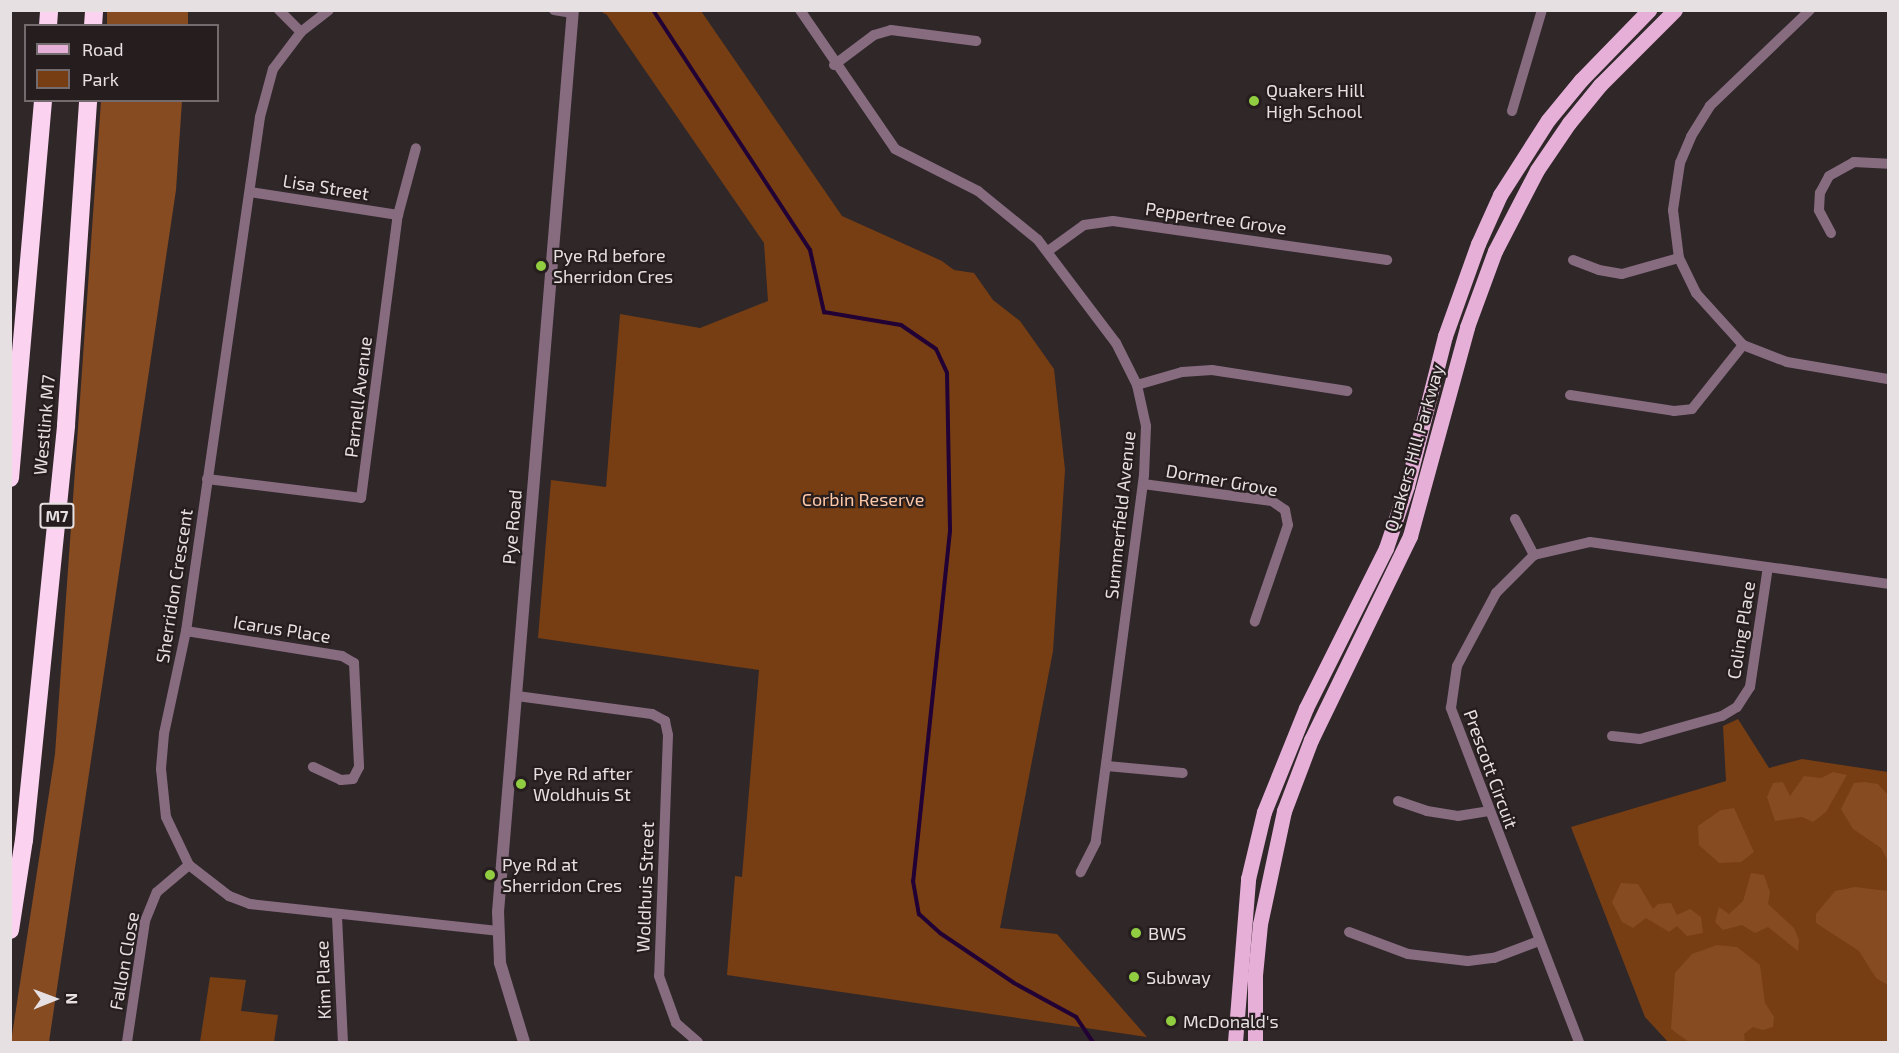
<!DOCTYPE html>
<style>
body{margin:0}
#map{position:relative;width:1899px;height:1053px;overflow:hidden;background:#302729;font-family:"Exo 2",sans-serif}
div>[style]{position:absolute}
.green>*{inset:0;background:#773e13}
.forest>*{inset:0;background:#864b21;transform-origin:0 0}
.stream>*{height:4px;margin:-2px;padding:0 2px;transform-origin:2px;border-radius:2px;background:#220135}
.minor>*{height:10px;margin:-5px;padding:0 5px;transform-origin:5px;border-radius:5px;background:#876c80}
.tertiary>*{height:12px;margin:-6px;padding:0 6px;transform-origin:6px;border-radius:6px;background:#876c80}
.primary>*{height:15px;margin:-7.5px;padding:0 7.5px;transform-origin:7.5px;border-radius:7.5px;background:#e5afd8}
.motorway>*{height:18px;margin:-9px;padding:0 9px;transform-origin:9px;border-radius:9px;background:#fbd3f0}
.dots>*{width:16px;height:16px;translate:-50% -50%;box-sizing:border-box;border:3px solid #261d1f;border-radius:50%}
span{translate:-50% -50%;white-space:nowrap;text-align:center;line-height:1.15;-webkit-text-stroke:4.5px #261d1f;paint-order:stroke}
.shield-label span{padding:2px 4px;background:#261d1f;border:2px solid;border-radius:4px;-webkit-text-stroke-width:0}
.shield-label{font-size:16px;color:#e6e0e2;font-weight:700}
.poi-label{font-size:18px;color:#e6e0e2}
.left{translate:0 -50%;text-align:left}
.street-label{font-size:18px;color:#e6e0e2}
.park-label{font-size:18px;color:#ffc8a7}
.frame{position:absolute;inset:0;border:12px solid #e6e0e2;pointer-events:none}
.legend{position:absolute;left:24px;top:24px;width:195px;height:78px;box-sizing:border-box;background:#261d1f;border:2px solid #736b6d;margin:0;padding:8px 10px;list-style:none;font-size:18px;color:#e6e0e2}
.legend li{display:flex;align-items:center;gap:12px;height:30px}
.legend b{width:30px;border:2px solid #736b6d}
.north{position:absolute;left:24px;top:969px;width:60px;height:60px;-webkit-text-stroke:4px #261d1f;paint-order:stroke;rotate:89deg;font-size:16px;font-weight:700;line-height:24px;text-align:center;color:#e6e0e2}
.north::after{content:'';display:block;margin:auto;width:21px;height:27px;background:#e6e0e2;clip-path:polygon(50% 0,100% 100%,50% 72%,0 100%)}
</style>
<div id="map">
<div class="green">
<i style="clip-path:polygon(600px 11px,701px 11px,842px 216px,942px 261px,954px 270px,974px 273px,993px 300px,1020px 321px,1054px 369px,1065px 470px,1053px 651px,1000px 928px,1057px 934px,1147px 1037px,727px 975px,735px 876px,742px 877px,759px 670px,538px 638px,551px 480px,606px 487px,620px 314px,700px 328px,768px 301px,764px 243px,607px 15px)"></i>
<i style="clip-path:polygon(1738px 719px,1769px 768px,1802px 759px,1888px 772px,1888px 1042px,1668px 1042px,1645px 1017px,1571px 827px,1726px 781px,1723px 726px)"></i>
<i style="clip-path:polygon(210px 977px,246px 980px,241px 1011px,278px 1015px,274px 1042px,200px 1042px)"></i>
</div>
<div class="forest">
<i style="left:107px;top:11px;width:81px;height:14px"></i>
<i style="clip-path:polygon(101px 101px,182px 101px,176px 190px,49px 1042px,11px 1042px,55px 754px)"></i>
<i style="clip-path:polygon(1833px 772px,1847px 775px,1826px 812px,1813px 822px,1802px 817px,1775px 821px,1767px 797px,1773px 783px,1783px 782px,1790px 796px,1804px 776px,1821px 778px)"></i>
<i style="clip-path:polygon(1864px 782px,1878px 784px,1888px 795px,1888px 861px,1881px 848px,1853px 829px,1841px 809px,1854px 783px)"></i>
<i style="clip-path:polygon(1734px 808px,1754px 852px,1741px 862px,1719px 863px,1699px 845px,1698px 826px,1721px 810px)"></i>
<i style="clip-path:polygon(1751px 873px,1764px 875px,1770px 892px,1768px 904px,1794px 928px,1799px 940px,1798px 951px,1768px 927px,1755px 933px,1742px 925px,1723px 930px,1715px 922px,1719px 907px,1729px 914px,1743px 901px)"></i>
<i style="clip-path:polygon(1621px 883px,1638px 884px,1653px 909px,1658px 904px,1671px 903px,1677px 915px,1690px 909px,1701px 917px,1703px 933px,1687px 936px,1677px 926px,1669px 932px,1646px 918px,1633px 928px,1622px 922px,1612px 902px)"></i>
<i style="clip-path:polygon(1855px 887px,1888px 891px,1888px 985px,1876px 978px,1859px 951px,1816px 923px,1816px 914px,1835px 891px)"></i>
<i style="clip-path:polygon(1717px 945px,1737px 947px,1760px 965px,1765px 1003px,1774px 1017px,1773px 1027px,1763px 1030px,1753px 1027px,1744px 1034px,1745px 1042px,1689px 1042px,1671px 1029px,1675px 973px,1692px 954px)"></i>
</div>
<div class="stream">
<i style="left:653px;top:10px;width:287px;rotate:56.8deg"></i>
<i style="left:810px;top:250px;width:64px;rotate:77.3deg"></i>
<i style="left:824px;top:312px;width:78px;rotate:9.6deg"></i>
<i style="left:901px;top:325px;width:42px;rotate:34.4deg"></i>
<i style="left:936px;top:349px;width:26px;rotate:65deg"></i>
<i style="left:947px;top:373px;width:158px;rotate:88.9deg"></i>
<i style="left:950px;top:531px;width:352px;rotate:96deg"></i>
<i style="left:913px;top:881px;width:34px;rotate:80deg"></i>
<i style="left:919px;top:914px;width:28px;rotate:42deg"></i>
<i style="left:940px;top:933px;width:89px;rotate:34deg"></i>
<i style="left:1014px;top:983px;width:71px;rotate:28.7deg"></i>
<i style="left:1076px;top:1017px;width:30px;rotate:56deg"></i>
</div>
<div class="minor">
<i style="left:279px;top:10px;width:31px;rotate:45deg"></i>
<i style="left:329px;top:10px;width:36px;rotate:142deg"></i>
<i style="left:301px;top:32px;width:46px;rotate:127.1deg"></i>
<i style="left:273px;top:69px;width:50px;rotate:105.2deg"></i>
<i style="left:260px;top:117px;width:519px;rotate:98.19deg"></i>
<i style="left:186px;top:631px;width:105px;rotate:102.1deg"></i>
<i style="left:164px;top:734px;width:35px;rotate:95deg"></i>
<i style="left:161px;top:769px;width:48px;rotate:84.1deg"></i>
<i style="left:166px;top:817px;width:53px;rotate:64.4deg"></i>
<i style="left:189px;top:865px;width:51px;rotate:37.8deg"></i>
<i style="left:229px;top:896px;width:22px;rotate:21deg"></i>
<i style="left:250px;top:904px;width:249px;rotate:6.2deg"></i>
<i style="left:554px;top:10px;width:19px;rotate:9deg"></i>
<i style="left:800px;top:10px;width:168px;rotate:55.6deg"></i>
<i style="left:895px;top:149px;width:93px;rotate:26.8deg"></i>
<i style="left:978px;top:191px;width:77px;rotate:39.2deg"></i>
<i style="left:1038px;top:240px;width:129px;rotate:52.9deg"></i>
<i style="left:1116px;top:343px;width:47px;rotate:63.4deg"></i>
<i style="left:1137px;top:385px;width:42px;rotate:77.6deg"></i>
<i style="left:1146px;top:426px;width:49px;rotate:92.3deg"></i>
<i style="left:1144px;top:475px;width:370px;rotate:97.5deg"></i>
<i style="left:1096px;top:842px;width:34px;rotate:117deg"></i>
<i style="left:1810px;top:10px;width:139px;rotate:136.2deg"></i>
<i style="left:1710px;top:106px;width:36px;rotate:122deg"></i>
<i style="left:1691px;top:137px;width:28px;rotate:113deg"></i>
<i style="left:1680px;top:163px;width:48px;rotate:98.5deg"></i>
<i style="left:1673px;top:210px;width:48px;rotate:82.9deg"></i>
<i style="left:1679px;top:258px;width:39px;rotate:64deg"></i>
<i style="left:1696px;top:293px;width:70px;rotate:47.9deg"></i>
<i style="left:1743px;top:345px;width:47px;rotate:21.1deg"></i>
<i style="left:1787px;top:362px;width:102px;rotate:9.6deg"></i>
<i style="left:834px;top:65px;width:50px;rotate:-36.9deg"></i>
<i style="left:874px;top:35px;width:18px;rotate:-16deg"></i>
<i style="left:891px;top:30px;width:86px;rotate:7.4deg"></i>
<i style="left:1512px;top:111px;width:105px;rotate:-73.5deg"></i>
<i style="left:250px;top:192px;width:150px;rotate:8.8deg"></i>
<i style="left:1831px;top:233px;width:26px;rotate:-118deg"></i>
<i style="left:1819px;top:210px;width:17px;rotate:-87deg"></i>
<i style="left:1820px;top:193px;width:19px;rotate:-62deg"></i>
<i style="left:1829px;top:176px;width:29px;rotate:-29deg"></i>
<i style="left:1854px;top:162px;width:34px;rotate:3deg"></i>
<i style="left:1048px;top:251px;width:44px;rotate:-35.8deg"></i>
<i style="left:1084px;top:225px;width:29px;rotate:-8deg"></i>
<i style="left:1113px;top:221px;width:277px;rotate:8.1deg"></i>
<i style="left:1573px;top:260px;width:28px;rotate:21deg"></i>
<i style="left:1599px;top:270px;width:23px;rotate:10deg"></i>
<i style="left:1622px;top:274px;width:59px;rotate:-15.7deg"></i>
<i style="left:1137px;top:385px;width:47px;rotate:-16.1deg"></i>
<i style="left:1182px;top:372px;width:30px;rotate:-4deg"></i>
<i style="left:1212px;top:370px;width:137px;rotate:8.8deg"></i>
<i style="left:1570px;top:395px;width:105px;rotate:8.7deg"></i>
<i style="left:1674px;top:411px;width:18px;rotate:-6deg"></i>
<i style="left:1692px;top:409px;width:82px;rotate:-51.4deg"></i>
<i style="left:207px;top:479px;width:155px;rotate:7deg"></i>
<i style="left:361px;top:498px;width:285px;rotate:-82.6deg"></i>
<i style="left:398px;top:215px;width:69px;rotate:-75deg"></i>
<i style="left:1143px;top:484px;width:130px;rotate:7.5deg"></i>
<i style="left:1272px;top:501px;width:16px;rotate:35deg"></i>
<i style="left:1285px;top:510px;width:15px;rotate:79deg"></i>
<i style="left:1288px;top:525px;width:102px;rotate:109deg"></i>
<i style="left:1515px;top:519px;width:41px;rotate:62.2deg"></i>
<i style="left:186px;top:631px;width:158px;rotate:9.1deg"></i>
<i style="left:342px;top:656px;width:14px;rotate:30deg"></i>
<i style="left:354px;top:663px;width:104px;rotate:87.2deg"></i>
<i style="left:359px;top:767px;width:13px;rotate:117deg"></i>
<i style="left:353px;top:779px;width:12px;rotate:175deg"></i>
<i style="left:341px;top:780px;width:31px;rotate:-155deg"></i>
<i style="left:517px;top:696px;width:136px;rotate:7.6deg"></i>
<i style="left:652px;top:714px;width:15px;rotate:28deg"></i>
<i style="left:665px;top:721px;width:14px;rotate:78deg"></i>
<i style="left:668px;top:735px;width:241px;rotate:92.1deg"></i>
<i style="left:659px;top:976px;width:50px;rotate:70.1deg"></i>
<i style="left:676px;top:1023px;width:29px;rotate:41deg"></i>
<i style="left:1612px;top:736px;width:28px;rotate:6deg"></i>
<i style="left:1640px;top:739px;width:85px;rotate:-15.7deg"></i>
<i style="left:1722px;top:716px;width:17px;rotate:-31deg"></i>
<i style="left:1737px;top:707px;width:24px;rotate:-57deg"></i>
<i style="left:1750px;top:687px;width:121px;rotate:-81.5deg"></i>
<i style="left:1107px;top:766px;width:76px;rotate:5.3deg"></i>
<i style="left:1398px;top:801px;width:31px;rotate:19deg"></i>
<i style="left:1427px;top:811px;width:31px;rotate:9deg"></i>
<i style="left:1458px;top:816px;width:31px;rotate:-9deg"></i>
<i style="left:337px;top:916px;width:126px;rotate:87.3deg"></i>
<i style="left:1349px;top:932px;width:63px;rotate:20.4deg"></i>
<i style="left:1408px;top:954px;width:60px;rotate:6.7deg"></i>
<i style="left:1468px;top:961px;width:26px;rotate:-7deg"></i>
<i style="left:1494px;top:958px;width:48px;rotate:-20.7deg"></i>
<i style="left:127px;top:1042px;width:122px;rotate:-81.5deg"></i>
<i style="left:145px;top:921px;width:31px;rotate:-68deg"></i>
<i style="left:157px;top:892px;width:42px;rotate:-40.2deg"></i>
<i style="left:1579px;top:1042px;width:358px;rotate:-111deg"></i>
<i style="left:1451px;top:708px;width:42px;rotate:-81.9deg"></i>
<i style="left:1457px;top:666px;width:83px;rotate:-61.9deg"></i>
<i style="left:1496px;top:593px;width:54px;rotate:-45deg"></i>
<i style="left:1534px;top:555px;width:57px;rotate:-13.1deg"></i>
<i style="left:1590px;top:542px;width:301px;rotate:8deg"></i>
</div>
<div class="tertiary">
<i style="left:524px;top:1042px;width:83px;rotate:-106.9deg"></i>
<i style="left:500px;top:963px;width:51px;rotate:-92.2deg"></i>
<i style="left:498px;top:912px;width:905px;rotate:-85.25deg"></i>
</div>
<div class="primary">
<i style="left:1235px;top:1042px;width:164px;rotate:-85.4deg"></i>
<i style="left:1248px;top:879px;width:69px;rotate:-76.6deg"></i>
<i style="left:1264px;top:812px;width:112px;rotate:-68deg"></i>
<i style="left:1306px;top:708px;width:179px;rotate:-63.4deg"></i>
<i style="left:1386px;top:548px;width:65px;rotate:-71.3deg"></i>
<i style="left:1407px;top:486px;width:155px;rotate:-75.8deg"></i>
<i style="left:1445px;top:336px;width:98px;rotate:-70.3deg"></i>
<i style="left:1478px;top:244px;width:54px;rotate:-65.8deg"></i>
<i style="left:1500px;top:195px;width:89px;rotate:-57.4deg"></i>
<i style="left:1548px;top:120px;width:52px;rotate:-50.5deg"></i>
<i style="left:1581px;top:80px;width:98px;rotate:-45.8deg"></i>
<i style="left:1255px;top:1042px;width:67px;rotate:-90deg"></i>
<i style="left:1255px;top:975px;width:51px;rotate:-84.4deg"></i>
<i style="left:1260px;top:924px;width:116px;rotate:-78deg"></i>
<i style="left:1284px;top:811px;width:76px;rotate:-69.2deg"></i>
<i style="left:1311px;top:740px;width:227px;rotate:-64.1deg"></i>
<i style="left:1410px;top:536px;width:217px;rotate:-74.7deg"></i>
<i style="left:1467px;top:327px;width:81px;rotate:-69.8deg"></i>
<i style="left:1495px;top:251px;width:91px;rotate:-62.6deg"></i>
<i style="left:1537px;top:170px;width:57px;rotate:-55.8deg"></i>
<i style="left:1569px;top:123px;width:49px;rotate:-50.8deg"></i>
<i style="left:1600px;top:85px;width:106px;rotate:-45deg"></i>
</div>
<div class="motorway">
<i style="left:48px;top:26px;width:16px;rotate:-86deg"></i>
<i style="left:93px;top:26px;width:16px;rotate:-86deg"></i>
<i style="left:10px;top:478px;width:379px;rotate:-85deg"></i>
<i style="left:10px;top:930px;width:91px;rotate:-81.2deg"></i>
<i style="left:24px;top:840px;width:417px;rotate:-84.2deg"></i>
<i style="left:66px;top:425px;width:326px;rotate:-86.1deg"></i>
</div>
<div class="dots">
<i style="left:1254px;top:101px;background:#90cd41"></i>
<i style="left:541px;top:266px;background:#90cd41"></i>
<i style="left:521px;top:784px;background:#90cd41"></i>
<i style="left:490px;top:875px;background:#90cd41"></i>
<i style="left:1136px;top:933px;background:#90cd41"></i>
<i style="left:1134px;top:977px;background:#90cd41"></i>
<i style="left:1171px;top:1021px;background:#90cd41"></i>
</div>
<div class="shield-label">
<span style="left:57px;top:516px">M7</span>
</div>
<div class="poi-label">
<span class="left" style="left:1266px;top:101px">Quakers Hill<br>High School</span>
<span class="left" style="left:553px;top:266px">Pye Rd before<br>Sherridon Cres</span>
<span class="left" style="left:533px;top:784px">Pye Rd after<br>Woldhuis St</span>
<span class="left" style="left:502px;top:875px">Pye Rd at<br>Sherridon Cres</span>
<span class="left" style="left:1148px;top:933px">BWS</span>
<span class="left" style="left:1146px;top:977px">Subway</span>
<span class="left" style="left:1183px;top:1021px">McDonald's</span>
</div>
<div class="street-label">
<span style="left:326px;top:187px;rotate:9deg">Lisa Street</span>
<span style="left:1216px;top:218px;rotate:8deg">Peppertree Grove</span>
<span style="left:358px;top:397px;rotate:-83deg">Parnell Avenue</span>
<span style="left:44px;top:425px;rotate:-85deg">Westlink M7</span>
<span style="left:1414px;top:448px;rotate:-74deg">Quakers Hill Parkway</span>
<span style="left:1222px;top:480px;rotate:10deg">Dormer Grove</span>
<span style="left:1120px;top:515px;rotate:-84deg">Summerfield Avenue</span>
<span style="left:512px;top:527px;rotate:-85deg">Pye Road</span>
<span style="left:174px;top:586px;rotate:-81deg">Sherridon Crescent</span>
<span style="left:282px;top:629px;rotate:9deg">Icarus Place</span>
<span style="left:1741px;top:630px;rotate:-81deg">Coling Place</span>
<span style="left:1491px;top:769px;rotate:70deg">Prescott Circuit</span>
<span style="left:645px;top:887px;rotate:-88deg">Woldhuis Street</span>
<span style="left:124px;top:961px;rotate:-80deg">Fallon Close</span>
<span style="left:323px;top:980px;rotate:-92deg">Kim Place</span>
</div>
<div class="park-label">
<span style="left:863px;top:499px">Corbin Reserve</span>
</div>
<div class="frame"></div>
<ul class="legend">
<li><b style="height:8px;background:#e5afd8"></b>Road</li>
<li><b style="height:16px;background:#773e13"></b>Park</li>
</ul>
<div class="north">N</div>
</div>
